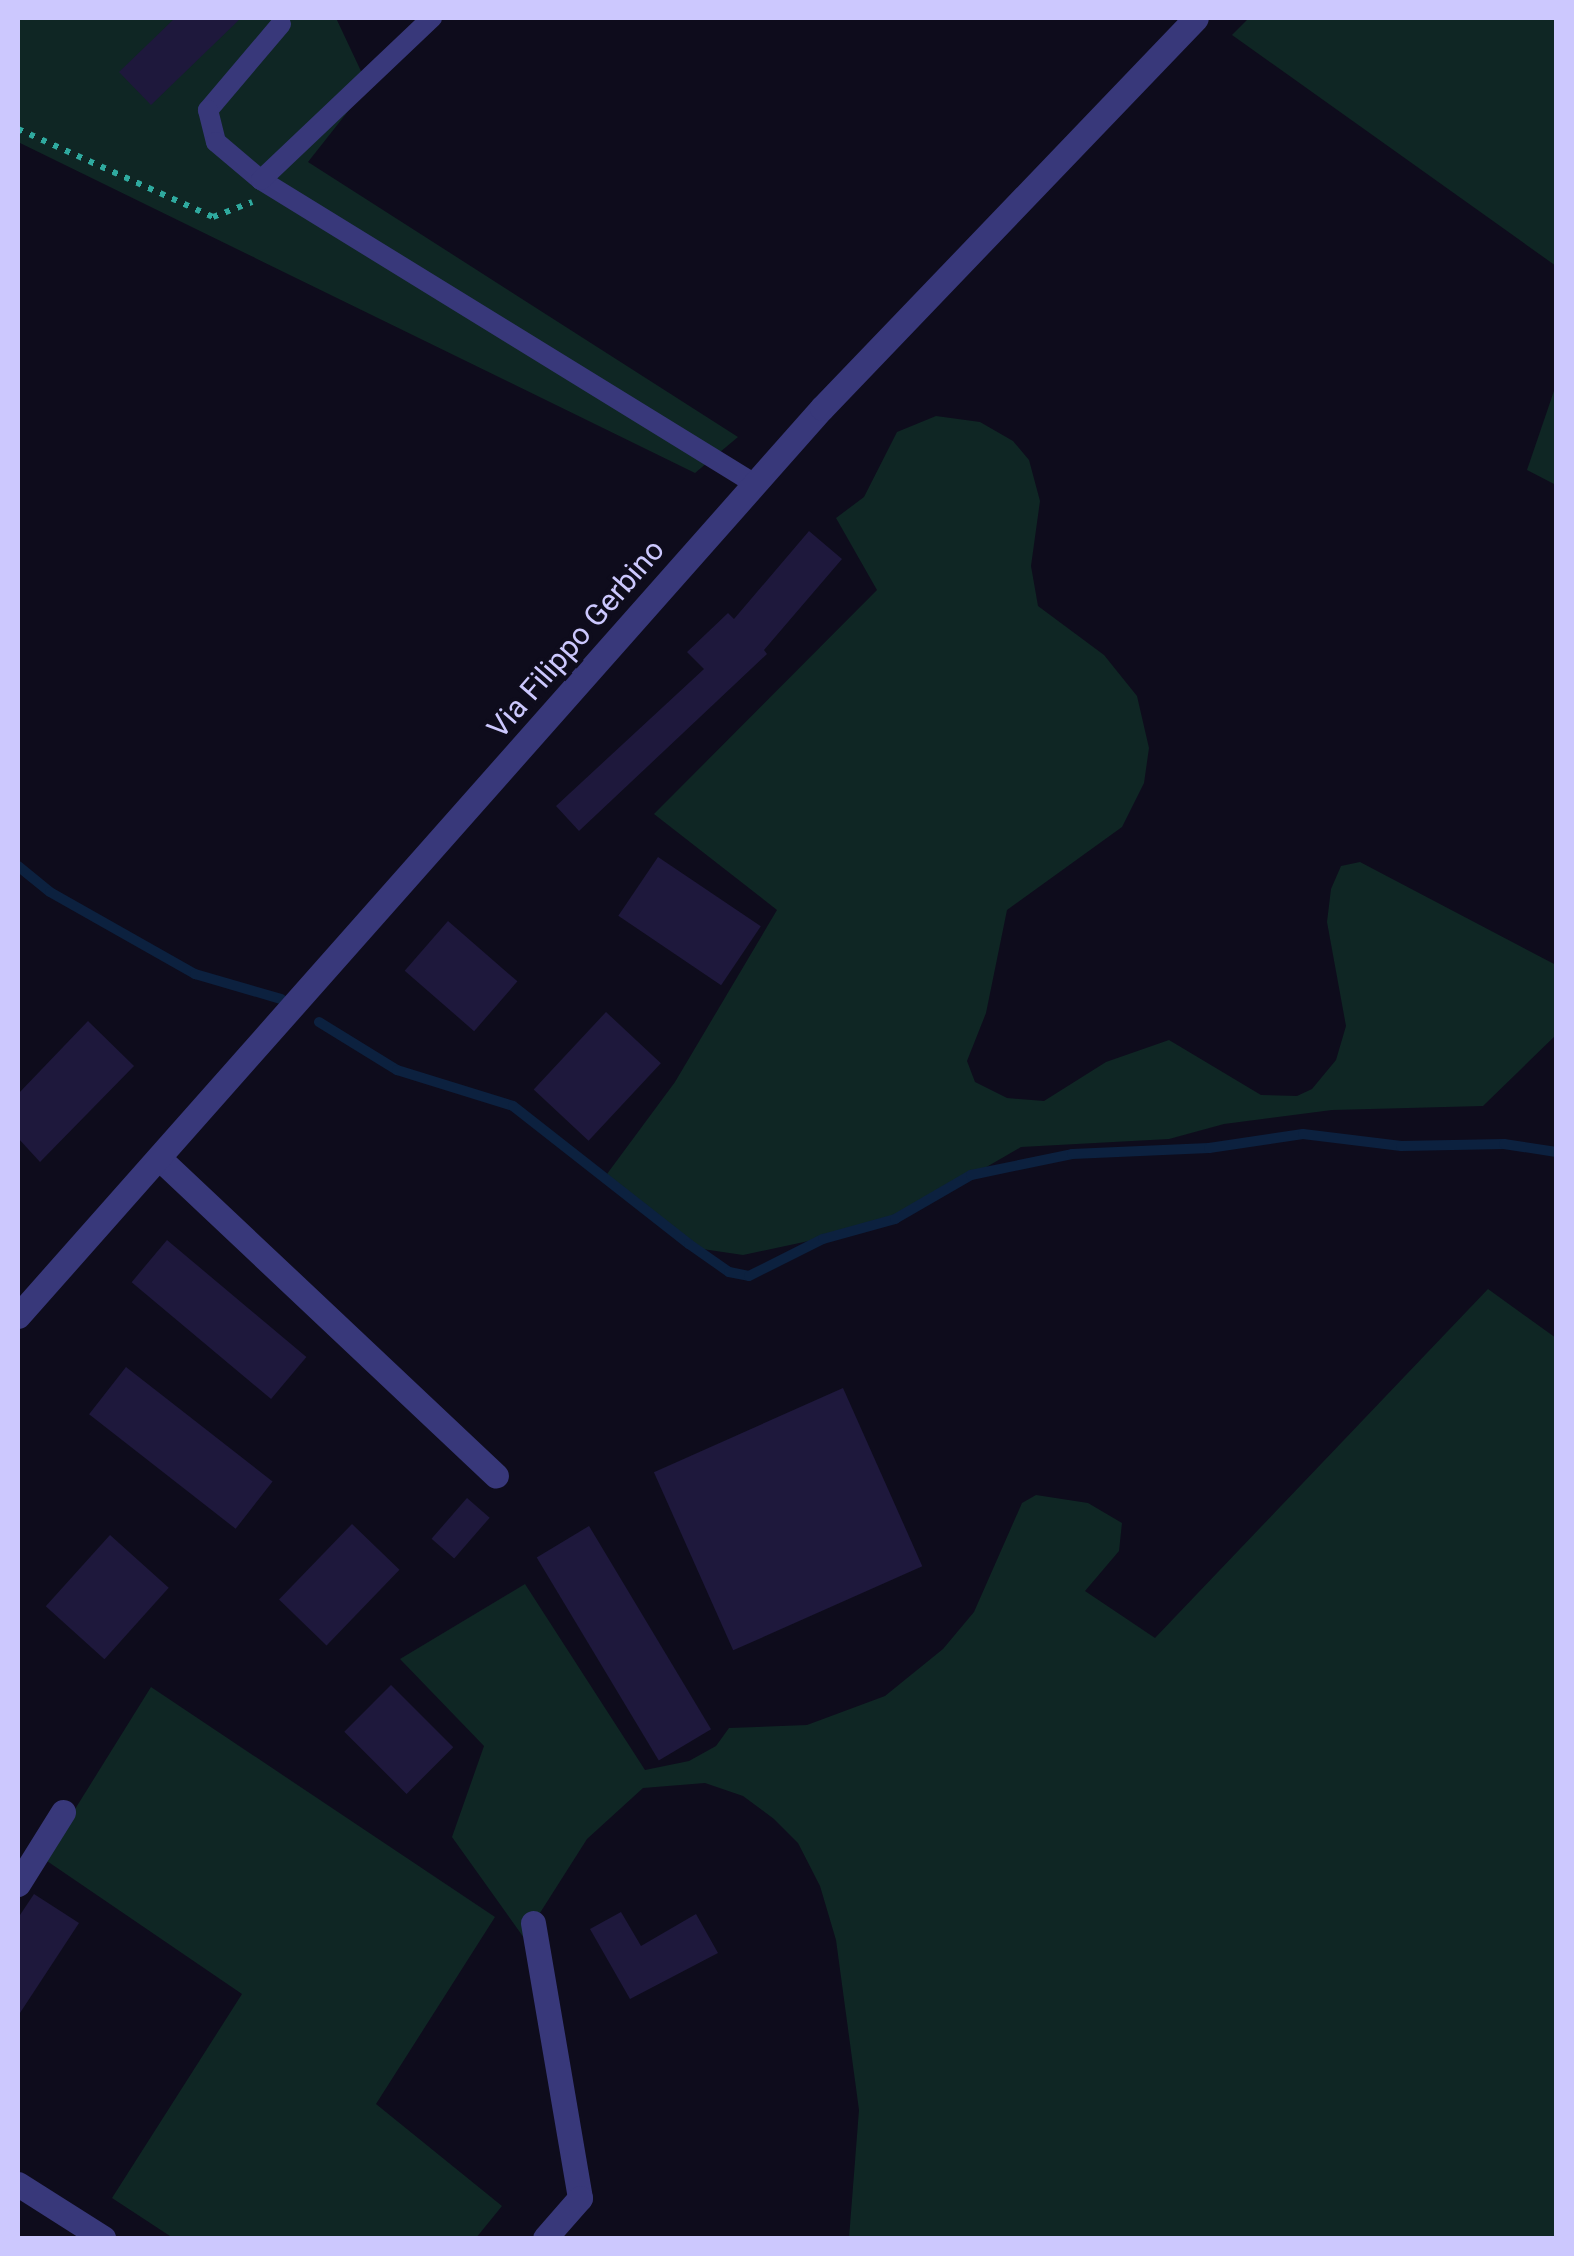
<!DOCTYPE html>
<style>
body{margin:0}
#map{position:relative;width:1574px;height:2256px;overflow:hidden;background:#0e0c1c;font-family:Roboto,sans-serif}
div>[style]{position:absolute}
.green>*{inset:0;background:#0f2624}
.stream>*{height:10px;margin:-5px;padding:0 5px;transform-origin:5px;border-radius:5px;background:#0c213f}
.building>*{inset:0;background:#1e183c;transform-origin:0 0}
.path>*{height:6px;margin-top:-3px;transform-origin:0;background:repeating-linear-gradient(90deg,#2faa9f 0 5px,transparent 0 13px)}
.service>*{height:20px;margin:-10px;padding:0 10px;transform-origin:10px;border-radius:10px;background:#38387a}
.minor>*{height:25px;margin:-12.5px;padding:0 12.5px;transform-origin:12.5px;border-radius:12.5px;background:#38387a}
.tertiary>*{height:25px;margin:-12.5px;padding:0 12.5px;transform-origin:12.5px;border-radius:12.5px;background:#38387a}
span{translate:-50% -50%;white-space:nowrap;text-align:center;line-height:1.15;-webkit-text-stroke:8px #0e0c1c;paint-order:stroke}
.street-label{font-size:30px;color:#ccc8fe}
.frame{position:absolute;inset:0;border:20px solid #ccc8fe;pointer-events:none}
</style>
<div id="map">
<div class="green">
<i style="clip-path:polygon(18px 18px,336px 18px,368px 86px,308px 162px,738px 437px,695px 473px,18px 142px)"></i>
<i style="clip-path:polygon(1249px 18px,1556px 18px,1556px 266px,1232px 35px)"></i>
<i style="clip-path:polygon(1556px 385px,1556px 485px,1527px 470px)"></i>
<i style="clip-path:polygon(936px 416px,980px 422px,1013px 441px,1029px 460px,1040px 501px,1031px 566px,1038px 606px,1104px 655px,1137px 696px,1149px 748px,1144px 783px,1122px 827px,1007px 910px,986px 1013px,967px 1061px,975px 1082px,1007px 1098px,1044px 1101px,1106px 1062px,1169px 1040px,1261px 1095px,1297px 1096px,1312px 1089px,1336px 1060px,1346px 1026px,1327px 922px,1331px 889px,1341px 866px,1360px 862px,1556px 965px,1556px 1035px,1483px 1106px,1332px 1110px,1224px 1124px,1169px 1139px,1021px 1147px,888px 1224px,743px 1255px,689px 1247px,604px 1178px,675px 1082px,777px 910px,654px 814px,877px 590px,836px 518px,864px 497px,897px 432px)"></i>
<i style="clip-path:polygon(1488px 1289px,1556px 1338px,1556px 2238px,849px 2238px,859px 2110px,836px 1940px,820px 1886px,798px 1843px,774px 1819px,743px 1796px,705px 1783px,643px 1788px,587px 1839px,524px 1938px,452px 1837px,484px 1746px,400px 1659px,525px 1584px,645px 1770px,689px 1761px,716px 1746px,729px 1728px,807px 1725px,885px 1696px,943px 1649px,974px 1612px,1022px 1503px,1036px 1495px,1088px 1503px,1122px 1523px,1119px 1551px,1085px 1591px,1155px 1638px)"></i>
<i style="clip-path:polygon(151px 1687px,495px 1917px,376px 2104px,502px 2206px,476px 2238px,173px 2238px,112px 2198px,242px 1994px,44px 1859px)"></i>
</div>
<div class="stream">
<i style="left:18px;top:866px;width:41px;rotate:39.1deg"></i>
<i style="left:50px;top:892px;width:167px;rotate:29.5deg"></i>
<i style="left:195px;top:974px;width:90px;rotate:16.2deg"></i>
<i style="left:319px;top:1022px;width:92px;rotate:31.6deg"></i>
<i style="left:397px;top:1070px;width:121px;rotate:17.2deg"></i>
<i style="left:513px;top:1106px;width:224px;rotate:38.1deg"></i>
<i style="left:689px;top:1244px;width:49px;rotate:35deg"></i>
<i style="left:729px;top:1272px;width:20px;rotate:11deg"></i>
<i style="left:749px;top:1276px;width:83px;rotate:-26.6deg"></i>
<i style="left:823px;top:1239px;width:75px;rotate:-15.5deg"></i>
<i style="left:895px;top:1219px;width:88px;rotate:-30.1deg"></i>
<i style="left:971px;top:1175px;width:103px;rotate:-11.7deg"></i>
<i style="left:1072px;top:1154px;width:137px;rotate:-2.5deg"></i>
<i style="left:1209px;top:1148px;width:95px;rotate:-8.5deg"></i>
<i style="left:1303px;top:1134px;width:99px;rotate:7deg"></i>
<i style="left:1401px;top:1146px;width:103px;rotate:-1.1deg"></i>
<i style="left:1504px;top:1144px;width:53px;rotate:8.7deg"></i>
</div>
<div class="building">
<i style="clip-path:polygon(175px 18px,241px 18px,151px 105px,119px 72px)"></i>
<i style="clip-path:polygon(809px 531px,842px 559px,764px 650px,767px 654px,579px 831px,556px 806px,704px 669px,687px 652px,728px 613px,734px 619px)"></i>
<i style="left:658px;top:857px;width:124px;height:71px;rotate:34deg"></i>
<i style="left:448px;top:921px;width:92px;height:66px;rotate:41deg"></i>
<i style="left:606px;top:1012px;width:75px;height:106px;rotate:43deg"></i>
<i style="clip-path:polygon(88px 1021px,134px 1066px,40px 1162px,18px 1138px,18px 1094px)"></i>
<i style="left:167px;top:1240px;width:182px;height:55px;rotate:40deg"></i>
<i style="left:126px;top:1367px;width:186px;height:60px;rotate:38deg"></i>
<i style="left:843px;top:1388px;width:195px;height:207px;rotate:66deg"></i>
<i style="left:467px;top:1498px;width:30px;height:54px;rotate:41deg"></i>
<i style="left:352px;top:1524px;width:66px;height:105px;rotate:44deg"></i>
<i style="left:589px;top:1526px;width:237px;height:61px;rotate:59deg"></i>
<i style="left:110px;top:1535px;width:79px;height:96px;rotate:42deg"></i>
<i style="left:391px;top:1685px;width:88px;height:66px;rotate:45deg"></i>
<i style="clip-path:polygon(34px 1894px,79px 1923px,18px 2016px,18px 1918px)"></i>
<i style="clip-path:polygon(621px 1912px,641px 1946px,696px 1914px,718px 1953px,630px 1999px,590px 1929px)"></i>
</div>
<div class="path">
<i style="left:18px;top:129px;width:214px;rotate:24.3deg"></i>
<i style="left:213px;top:217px;width:42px;rotate:-21deg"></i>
</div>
<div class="service">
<i style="left:281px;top:24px;width:113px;rotate:130.3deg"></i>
<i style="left:208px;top:110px;width:33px;rotate:76deg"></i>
<i style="left:216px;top:142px;width:59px;rotate:40.2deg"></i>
<i style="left:261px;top:180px;width:580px;rotate:31.61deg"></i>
<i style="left:261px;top:180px;width:236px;rotate:-43.5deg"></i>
</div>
<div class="minor">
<i style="left:159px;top:1158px;width:463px;rotate:43.3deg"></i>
<i style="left:18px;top:1884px;width:85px;rotate:-58deg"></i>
<i style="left:533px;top:1923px;width:279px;rotate:80.3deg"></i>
<i style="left:580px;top:2198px;width:53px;rotate:131.2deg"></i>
<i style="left:18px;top:2184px;width:101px;rotate:32.4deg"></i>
</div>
<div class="tertiary">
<i style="left:18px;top:1316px;width:1213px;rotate:-48.48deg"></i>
<i style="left:822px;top:408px;width:540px;rotate:-46.2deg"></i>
</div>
<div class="street-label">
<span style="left:576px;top:639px;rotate:-49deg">Via Filippo Gerbino</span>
</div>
<div class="frame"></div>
</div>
